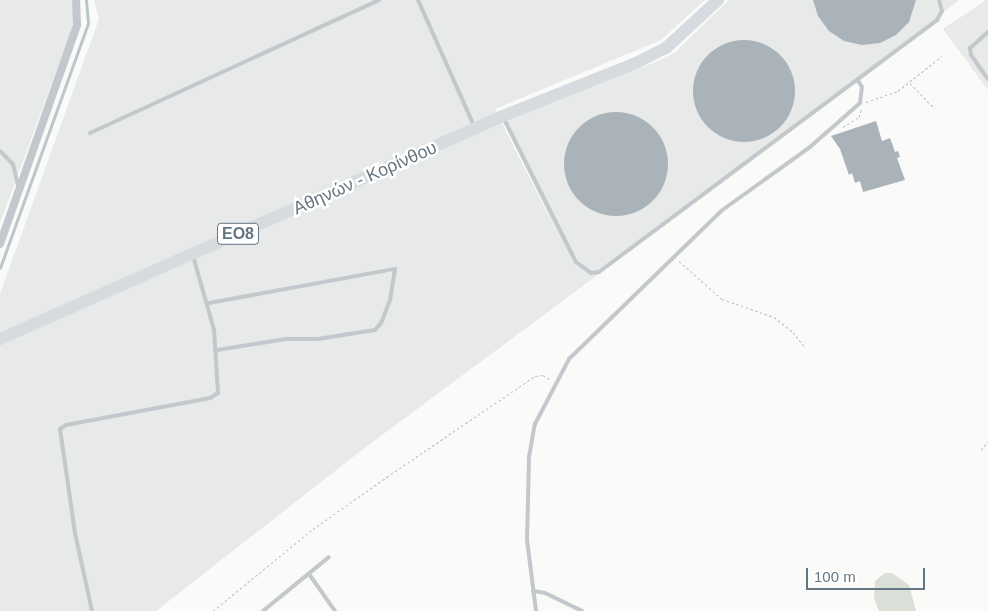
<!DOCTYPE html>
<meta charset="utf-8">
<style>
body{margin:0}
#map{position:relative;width:988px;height:611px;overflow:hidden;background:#fafaf8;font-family:Arial,sans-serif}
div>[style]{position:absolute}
.built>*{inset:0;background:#e8e9e9}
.green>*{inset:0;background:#dadfd7}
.stream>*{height:2.5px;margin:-1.25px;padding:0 1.25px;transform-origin:1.25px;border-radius:1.25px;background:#bbc7cb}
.building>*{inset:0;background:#aab3b9}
.round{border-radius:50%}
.path>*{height:1px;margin-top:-0.5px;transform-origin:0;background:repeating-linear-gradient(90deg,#bbbfc2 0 2.5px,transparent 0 5px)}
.service>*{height:4px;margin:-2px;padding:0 2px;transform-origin:2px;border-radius:2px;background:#c3c8cc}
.minor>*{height:8px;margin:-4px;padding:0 4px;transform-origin:4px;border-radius:4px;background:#c3c8cc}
.primary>*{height:12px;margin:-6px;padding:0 6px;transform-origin:6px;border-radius:6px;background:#d6dbdf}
span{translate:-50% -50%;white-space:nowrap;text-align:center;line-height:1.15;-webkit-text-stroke:5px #fff;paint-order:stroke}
.shield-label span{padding:1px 4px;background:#fff;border:1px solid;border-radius:4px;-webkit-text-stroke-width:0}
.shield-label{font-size:16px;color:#657683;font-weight:700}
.street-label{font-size:18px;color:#657683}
.scale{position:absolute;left:806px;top:568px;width:119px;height:22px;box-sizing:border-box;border:2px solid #657683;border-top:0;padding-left:6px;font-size:15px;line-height:18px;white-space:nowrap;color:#657683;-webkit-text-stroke:4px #fff;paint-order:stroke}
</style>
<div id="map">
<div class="built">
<i style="clip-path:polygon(0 0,72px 0,74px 12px,72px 29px,0 223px)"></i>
<i style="clip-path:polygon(94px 0,705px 0,661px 40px,495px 109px,560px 239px,504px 122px,658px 61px,674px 53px,729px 0,959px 0,868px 74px,362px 450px,156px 611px,0 611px,0 294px,99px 19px)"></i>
<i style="clip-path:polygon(986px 0,988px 0,988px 90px,943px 29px)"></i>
</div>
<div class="green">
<i style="clip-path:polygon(885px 573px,892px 573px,909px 585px,916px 611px,879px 611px,874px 598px,875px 581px)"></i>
</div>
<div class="stream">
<i style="left:0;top:268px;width:260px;rotate:-70.2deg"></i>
<i style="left:88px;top:23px;width:23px;rotate:-95deg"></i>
</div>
<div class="building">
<i style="clip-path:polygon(813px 0,916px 0,909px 22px,896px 35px,880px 43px,862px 45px,844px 41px,829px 31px,818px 16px)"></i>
<i class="round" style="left:693px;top:40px;width:102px;height:102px"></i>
<i class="round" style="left:564px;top:112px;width:104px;height:104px"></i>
<i style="clip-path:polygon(876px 121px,882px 141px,890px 138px,895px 152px,898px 151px,900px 157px,897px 158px,905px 180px,863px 192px,860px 181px,855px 183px,852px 173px,849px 175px,840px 149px,831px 136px)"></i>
</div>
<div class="path">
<i style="left:910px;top:83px;width:35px;rotate:46deg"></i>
<i style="left:866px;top:102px;width:34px;rotate:-19deg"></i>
<i style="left:898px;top:91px;width:56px;rotate:-38.5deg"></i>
<i style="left:843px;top:127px;width:19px;rotate:-32deg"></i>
<i style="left:859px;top:117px;width:9px;rotate:-72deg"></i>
<i style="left:679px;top:261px;width:57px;rotate:41.5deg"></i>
<i style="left:722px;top:299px;width:55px;rotate:19.1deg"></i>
<i style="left:774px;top:317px;width:24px;rotate:38deg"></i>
<i style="left:793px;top:332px;width:18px;rotate:52deg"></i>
<i style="left:981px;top:450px;width:11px;rotate:-49deg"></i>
<i style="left:213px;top:611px;width:129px;rotate:-39.4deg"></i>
<i style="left:313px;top:529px;width:95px;rotate:-35.2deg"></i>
<i style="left:391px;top:474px;width:174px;rotate:-34.2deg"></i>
<i style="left:535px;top:376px;width:8px;rotate:-7deg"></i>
<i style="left:543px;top:375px;width:9px;rotate:32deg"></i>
</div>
<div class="service">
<i style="left:418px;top:0;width:138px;rotate:66deg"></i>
<i style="left:988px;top:32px;width:24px;rotate:138deg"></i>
<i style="left:970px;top:48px;width:7px;rotate:82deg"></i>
<i style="left:971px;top:55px;width:29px;rotate:55deg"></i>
<i style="left:504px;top:119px;width:160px;rotate:63.3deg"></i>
<i style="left:576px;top:262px;width:19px;rotate:36deg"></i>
<i style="left:591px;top:273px;width:8px;rotate:-7deg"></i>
<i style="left:599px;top:272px;width:422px;rotate:-36.7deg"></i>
<i style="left:937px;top:20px;width:10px;rotate:-61deg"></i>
<i style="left:942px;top:11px;width:11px;rotate:-105deg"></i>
<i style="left:90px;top:133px;width:318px;rotate:-24.7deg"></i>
<i style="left:0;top:151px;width:18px;rotate:45deg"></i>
<i style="left:13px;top:164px;width:23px;rotate:77deg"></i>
<i style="left:209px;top:303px;width:189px;rotate:-10.4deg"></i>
<i style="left:395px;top:269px;width:31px;rotate:99deg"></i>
<i style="left:390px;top:300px;width:25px;rotate:111deg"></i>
<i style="left:381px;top:323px;width:9px;rotate:131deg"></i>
<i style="left:375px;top:330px;width:58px;rotate:171deg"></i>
<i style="left:318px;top:339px;width:32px;rotate:180deg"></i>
<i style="left:286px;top:339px;width:70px;rotate:170.9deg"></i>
<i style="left:309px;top:574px;width:45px;rotate:54.9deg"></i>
<i style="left:533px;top:591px;width:12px;rotate:9deg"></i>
<i style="left:545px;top:593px;width:41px;rotate:25.9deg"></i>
<i style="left:92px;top:611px;width:80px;rotate:-102.3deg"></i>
<i style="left:75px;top:533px;width:105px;rotate:-98.2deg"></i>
<i style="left:60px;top:429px;width:7px;rotate:-34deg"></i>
<i style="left:66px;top:425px;width:147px;rotate:-10.6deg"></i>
<i style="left:210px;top:398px;width:9px;rotate:-32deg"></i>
<i style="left:218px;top:393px;width:63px;rotate:-93.6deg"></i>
<i style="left:214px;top:330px;width:77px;rotate:-105.8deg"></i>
<i style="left:263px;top:611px;width:85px;rotate:-39.3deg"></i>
<i style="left:536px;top:611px;width:72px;rotate:-97.2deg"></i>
<i style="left:527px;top:540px;width:83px;rotate:-88.6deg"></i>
<i style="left:529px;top:457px;width:34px;rotate:-80deg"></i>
<i style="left:535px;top:424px;width:73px;rotate:-62.4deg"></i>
<i style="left:569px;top:359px;width:212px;rotate:-44.2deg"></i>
<i style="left:721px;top:211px;width:110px;rotate:-35.7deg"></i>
<i style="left:810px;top:147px;width:67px;rotate:-41.3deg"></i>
<i style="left:860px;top:103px;width:16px;rotate:-83deg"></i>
<i style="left:862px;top:87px;width:9px;rotate:-122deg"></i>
</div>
<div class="minor">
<i style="left:0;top:244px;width:232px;rotate:-70.6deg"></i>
<i style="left:77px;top:25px;width:25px;rotate:-92deg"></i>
</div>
<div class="primary">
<i style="left:0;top:339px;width:550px;rotate:-23.91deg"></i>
<i style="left:503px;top:116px;width:143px;rotate:-21.7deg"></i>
<i style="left:636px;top:63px;width:34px;rotate:-27deg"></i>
<i style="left:666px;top:48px;width:71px;rotate:-42.7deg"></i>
</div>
<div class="shield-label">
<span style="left:238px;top:234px">ΕΟ8</span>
</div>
<div class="street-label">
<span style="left:365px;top:178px;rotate:-24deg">Αθηνών - Κορίνθου</span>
</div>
<div class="scale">100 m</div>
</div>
